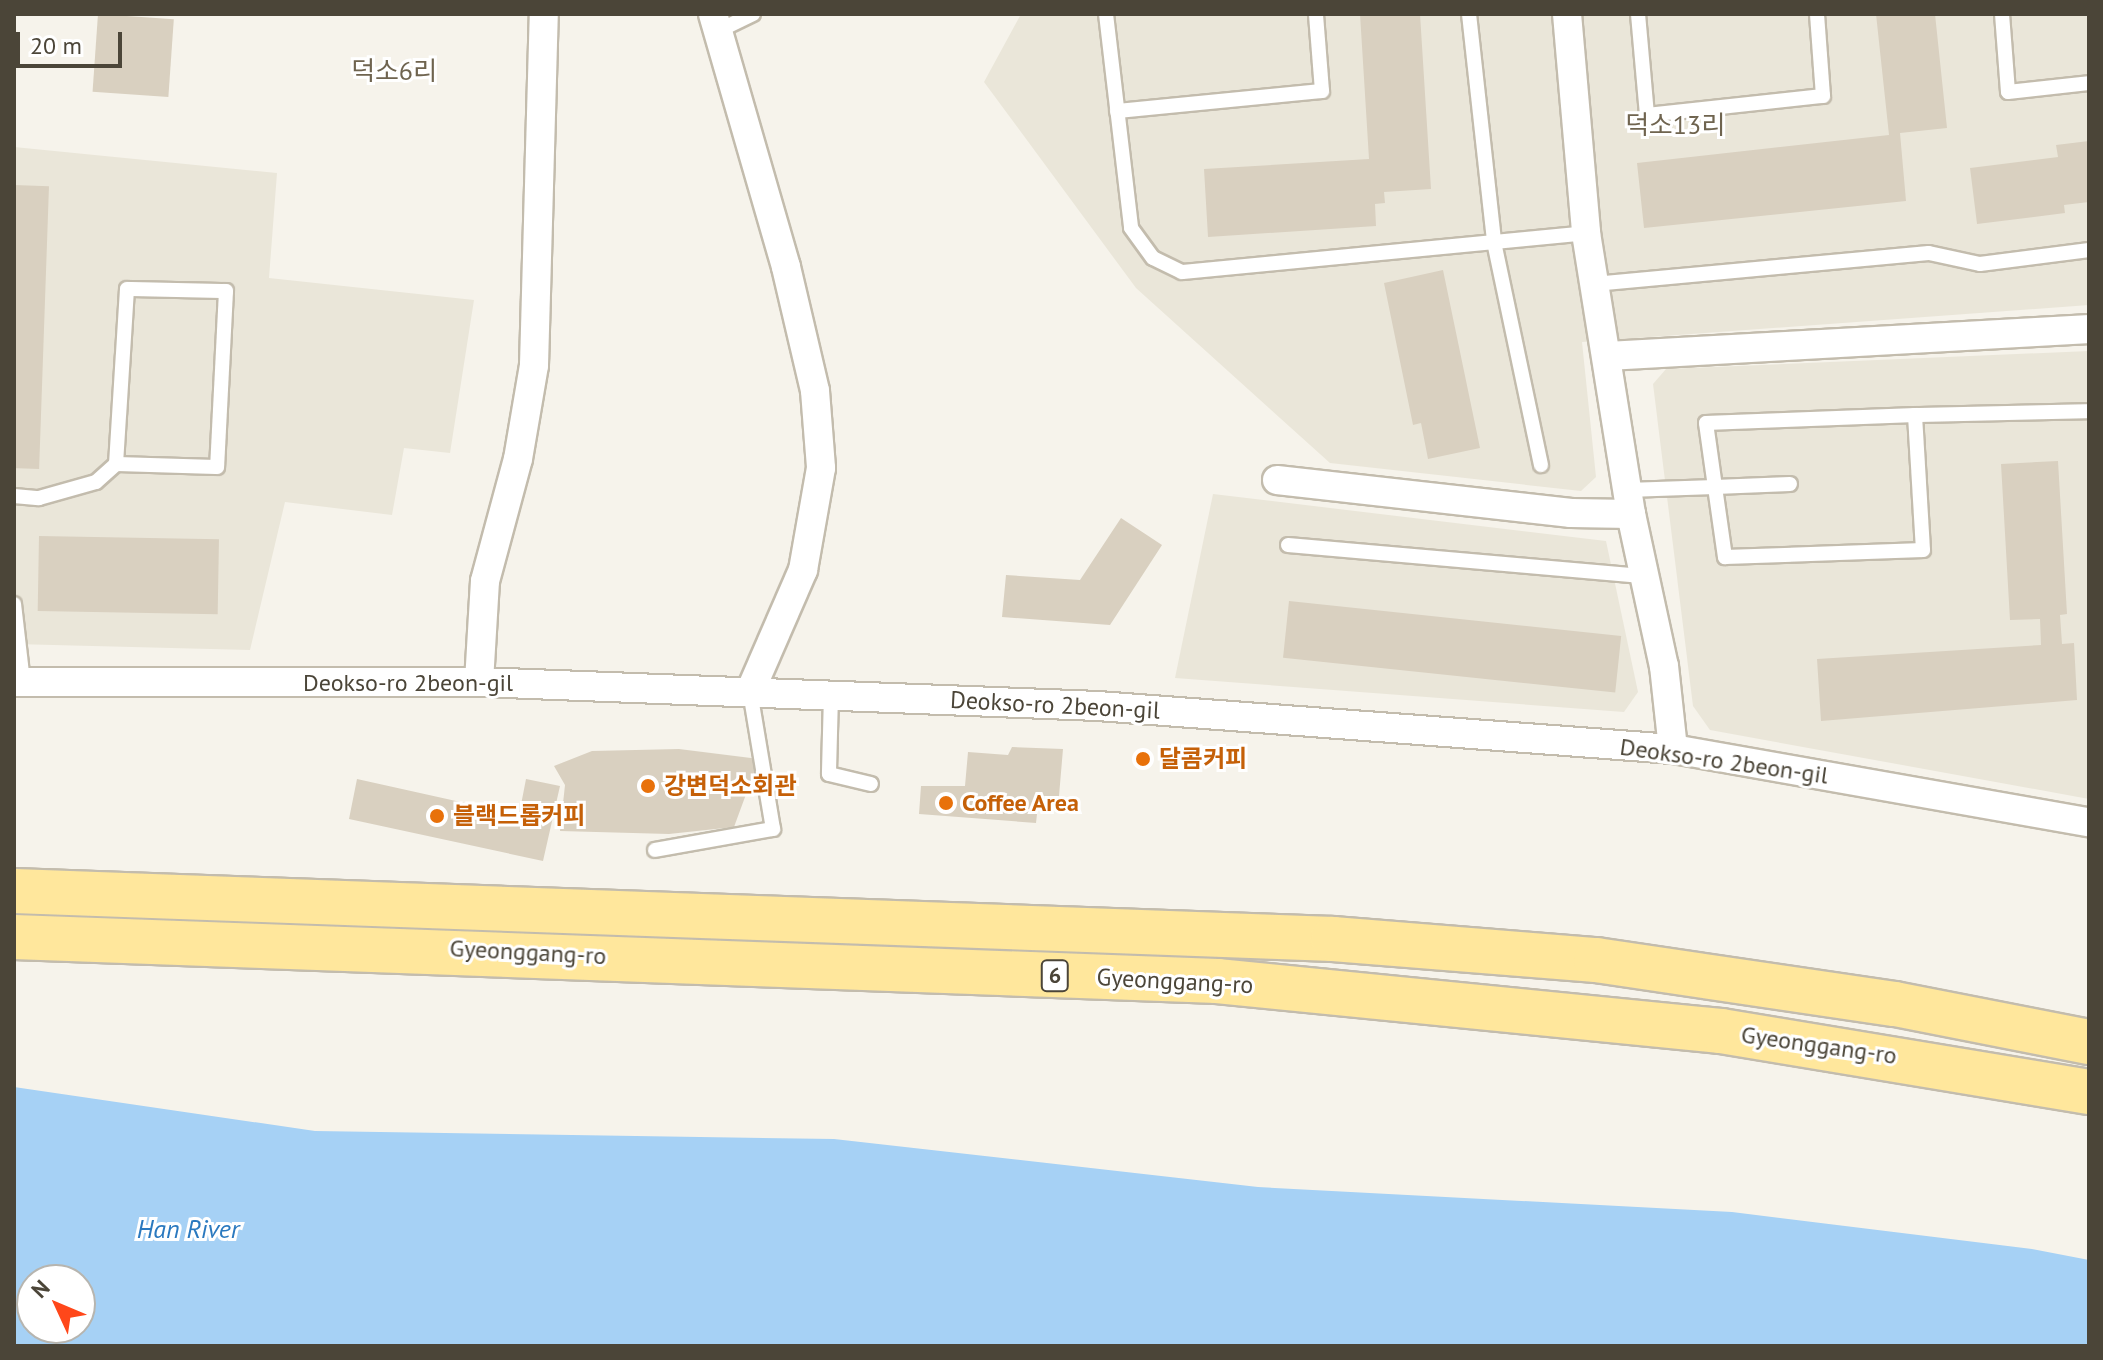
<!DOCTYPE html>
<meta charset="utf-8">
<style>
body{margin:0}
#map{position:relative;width:2103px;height:1360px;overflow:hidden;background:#f6f3eb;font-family:"PT Sans","Noto Sans KR",sans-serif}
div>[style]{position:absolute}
.residential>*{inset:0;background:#eae6d9}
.water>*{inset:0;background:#a6d1f5}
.building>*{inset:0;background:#d9d0c0;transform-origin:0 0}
.roads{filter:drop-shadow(2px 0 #c3bcad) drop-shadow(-2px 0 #c3bcad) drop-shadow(0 2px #c3bcad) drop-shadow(0 -2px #c3bcad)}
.lane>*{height:14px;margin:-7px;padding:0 7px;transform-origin:7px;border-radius:7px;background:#fff}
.street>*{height:28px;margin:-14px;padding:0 14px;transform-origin:14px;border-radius:14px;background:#fff}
.primary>*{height:44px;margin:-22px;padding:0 22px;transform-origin:22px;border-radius:22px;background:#ffe79c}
.dots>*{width:22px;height:22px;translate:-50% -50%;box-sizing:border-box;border:4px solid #fff;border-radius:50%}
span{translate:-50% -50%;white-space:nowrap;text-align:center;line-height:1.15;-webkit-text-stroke:6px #fff;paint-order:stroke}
.shield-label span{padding:2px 6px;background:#fff;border:2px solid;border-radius:6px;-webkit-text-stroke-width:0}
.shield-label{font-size:22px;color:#4b4538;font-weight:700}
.street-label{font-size:24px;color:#4b4538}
.food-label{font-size:24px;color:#c56008;font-weight:700}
.left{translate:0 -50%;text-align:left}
.neighbourhood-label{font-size:26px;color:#6f644f}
.water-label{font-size:26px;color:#2a79bf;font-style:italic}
.frame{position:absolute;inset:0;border:16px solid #4b4538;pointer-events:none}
.north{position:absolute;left:16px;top:1264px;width:80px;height:80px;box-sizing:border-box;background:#fff;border:2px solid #b7b5af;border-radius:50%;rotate:314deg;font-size:22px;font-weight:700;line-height:32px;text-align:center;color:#4b4538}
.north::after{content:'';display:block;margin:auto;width:28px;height:36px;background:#ff471a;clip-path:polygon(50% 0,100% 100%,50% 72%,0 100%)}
.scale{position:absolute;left:16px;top:32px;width:106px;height:36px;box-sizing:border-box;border:4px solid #4b4538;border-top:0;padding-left:10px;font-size:24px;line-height:28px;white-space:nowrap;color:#4b4538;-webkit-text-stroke:6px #fff;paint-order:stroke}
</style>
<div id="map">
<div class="residential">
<i style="clip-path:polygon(1021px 14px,2089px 14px,2089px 305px,1582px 342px,1596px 477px,1581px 491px,1330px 463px,1136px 288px,984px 82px)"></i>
<i style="clip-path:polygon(14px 147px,277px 173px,269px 278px,474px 300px,450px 453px,404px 448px,392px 515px,285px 502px,250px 650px,14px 644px)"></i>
<i style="clip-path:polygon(2089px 351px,2089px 799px,1710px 730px,1693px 706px,1653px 384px,1666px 369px)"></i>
<i style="clip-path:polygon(1213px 494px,1606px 541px,1638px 692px,1624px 712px,1175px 678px)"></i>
</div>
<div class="water">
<i style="clip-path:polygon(evenodd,14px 1087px,315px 1131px,834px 1139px,1258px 1187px,1732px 1212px,2032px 1249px,2089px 1260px,2089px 1346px,14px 1346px,14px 1087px,32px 1280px,80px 1280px,80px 1328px,32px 1328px,32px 1280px)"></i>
</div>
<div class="building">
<i style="left:98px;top:14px;width:76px;height:78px;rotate:4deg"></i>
<i style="clip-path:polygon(1360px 14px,1420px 14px,1431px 189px,1384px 192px,1385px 203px,1375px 204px,1376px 226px,1208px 237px,1204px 169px,1369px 159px)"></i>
<i style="clip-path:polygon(1876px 14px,1935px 14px,1947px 128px,1900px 133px,1906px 201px,1644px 228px,1637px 163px,1889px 135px)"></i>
<i style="clip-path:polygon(2089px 141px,2089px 202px,2064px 205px,2065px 213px,1977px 224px,1970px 168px,2058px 157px,2056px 145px)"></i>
<i style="left:14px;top:185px;width:35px;height:283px;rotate:2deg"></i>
<i style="clip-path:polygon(1443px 270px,1480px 448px,1428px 459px,1421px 423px,1413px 425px,1384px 283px)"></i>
<i style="clip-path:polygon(2058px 461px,2067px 614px,2060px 615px,2062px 644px,2074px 643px,2077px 700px,1821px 721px,1817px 659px,2041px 645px,2040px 619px,2010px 620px,2001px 464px)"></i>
<i style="clip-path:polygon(1121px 518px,1162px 545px,1110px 625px,1002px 617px,1006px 575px,1080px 580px)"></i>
<i style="left:39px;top:536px;width:180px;height:75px;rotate:1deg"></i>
<i style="left:1289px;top:601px;width:334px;height:57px;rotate:6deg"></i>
<i style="clip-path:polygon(1012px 747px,1063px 749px,1059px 796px,1039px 796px,1036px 823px,919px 814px,921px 786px,965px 786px,968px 752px,1008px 755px)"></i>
<i style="clip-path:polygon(679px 749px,759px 759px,734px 827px,669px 834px,560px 831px,565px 785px,554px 766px,592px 751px)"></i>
<i style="clip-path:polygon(357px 779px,519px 815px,526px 779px,560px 786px,543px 861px,349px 819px)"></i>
</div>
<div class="roads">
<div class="lane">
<i style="left:1106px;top:14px;width:215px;rotate:83.3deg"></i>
<i style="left:1131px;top:228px;width:37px;rotate:54deg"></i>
<i style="left:1153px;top:258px;width:32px;rotate:26deg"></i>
<i style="left:1182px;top:272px;width:406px;rotate:-5.5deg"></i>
<i style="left:1469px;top:14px;width:229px;rotate:83.7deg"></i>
<i style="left:1494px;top:242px;width:228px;rotate:78.1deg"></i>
<i style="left:1638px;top:14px;width:101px;rotate:84.9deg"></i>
<i style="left:1647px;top:115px;width:177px;rotate:-6.2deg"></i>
<i style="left:1823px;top:96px;width:82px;rotate:-94.2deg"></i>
<i style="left:2002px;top:14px;width:78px;rotate:85.6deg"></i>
<i style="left:2008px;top:92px;width:81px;rotate:-6.3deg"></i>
<i style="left:718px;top:31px;width:39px;rotate:-26deg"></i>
<i style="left:1117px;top:111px;width:206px;rotate:-5.6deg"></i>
<i style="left:1322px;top:91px;width:77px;rotate:-94.5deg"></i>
<i style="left:1594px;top:284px;width:336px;rotate:-5.3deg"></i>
<i style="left:1929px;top:253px;width:52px;rotate:12.2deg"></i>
<i style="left:1980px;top:264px;width:110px;rotate:-7.3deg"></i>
<i style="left:1915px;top:415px;width:174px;rotate:-1.3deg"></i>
<i style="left:1627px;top:490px;width:88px;rotate:-2deg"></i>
<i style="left:1715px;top:487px;width:71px;rotate:81.9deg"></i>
<i style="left:1725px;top:557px;width:198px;rotate:-2deg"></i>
<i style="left:1923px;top:550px;width:135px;rotate:-93.4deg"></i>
<i style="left:1915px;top:415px;width:209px;rotate:177.8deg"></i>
<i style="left:1706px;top:423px;width:65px;rotate:82deg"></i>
<i style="left:1715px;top:487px;width:75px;rotate:-2.3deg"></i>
<i style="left:14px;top:496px;width:25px;rotate:5deg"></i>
<i style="left:39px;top:498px;width:59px;rotate:-15.7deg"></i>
<i style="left:96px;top:482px;width:27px;rotate:-42deg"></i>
<i style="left:116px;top:464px;width:175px;rotate:-86.4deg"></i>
<i style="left:127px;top:289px;width:99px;rotate:1.2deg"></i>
<i style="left:226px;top:291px;width:176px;rotate:92.9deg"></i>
<i style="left:217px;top:467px;width:101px;rotate:-178.3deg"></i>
<i style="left:1288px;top:545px;width:358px;rotate:5deg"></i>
<i style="left:14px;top:604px;width:79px;rotate:83.4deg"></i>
<i style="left:831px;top:695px;width:79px;rotate:91.5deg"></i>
<i style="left:829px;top:774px;width:43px;rotate:13.4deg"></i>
<i style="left:655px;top:850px;width:120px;rotate:-10.1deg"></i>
<i style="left:773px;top:829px;width:139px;rotate:-99.5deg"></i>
</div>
<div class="street">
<i style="left:713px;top:14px;width:263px;rotate:73.9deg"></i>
<i style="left:786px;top:267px;width:127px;rotate:76.8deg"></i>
<i style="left:815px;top:391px;width:77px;rotate:85.5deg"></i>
<i style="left:821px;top:468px;width:104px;rotate:100deg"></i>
<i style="left:803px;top:570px;width:133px;rotate:113.5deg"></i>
<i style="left:1567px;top:14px;width:220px;rotate:85deg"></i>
<i style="left:1586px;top:233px;width:285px;rotate:80.9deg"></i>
<i style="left:1631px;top:514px;width:156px;rotate:77.8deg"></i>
<i style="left:1664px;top:666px;width:83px;rotate:83.8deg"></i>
<i style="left:1608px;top:356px;width:482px;rotate:-3.2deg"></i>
<i style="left:1277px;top:480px;width:296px;rotate:6.4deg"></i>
<i style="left:1571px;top:513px;width:60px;rotate:1deg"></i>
<i style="left:14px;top:682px;width:465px"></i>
<i style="left:479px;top:682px;width:619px;rotate:2.22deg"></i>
<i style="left:1098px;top:706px;width:577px;rotate:4.28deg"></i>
<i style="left:1673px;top:749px;width:422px;rotate:10deg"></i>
<i style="left:479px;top:682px;width:101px;rotate:-86.6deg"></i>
<i style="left:485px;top:581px;width:126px;rotate:-74.9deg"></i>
<i style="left:518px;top:459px;width:95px;rotate:-80.3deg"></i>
<i style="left:534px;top:365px;width:351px;rotate:-88.4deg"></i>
</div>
<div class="primary">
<i style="left:14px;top:891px;width:1320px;rotate:2.08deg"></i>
<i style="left:1333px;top:939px;width:264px;rotate:4.6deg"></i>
<i style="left:1596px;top:960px;width:302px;rotate:8.4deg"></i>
<i style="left:1895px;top:1004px;width:198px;rotate:11.1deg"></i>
<i style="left:14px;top:937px;width:1204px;rotate:2.09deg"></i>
<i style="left:1217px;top:981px;width:506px;rotate:5.67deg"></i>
<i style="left:1721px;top:1031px;width:373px;rotate:9.4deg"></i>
</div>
</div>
<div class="dots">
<i style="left:1143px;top:759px;background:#e8710a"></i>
<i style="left:648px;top:786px;background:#e8710a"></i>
<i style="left:946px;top:803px;background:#e8710a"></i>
<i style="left:437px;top:816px;background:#e8710a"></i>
</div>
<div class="shield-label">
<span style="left:1055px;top:976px">6</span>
</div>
<div class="street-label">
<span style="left:408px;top:683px">Deokso-ro 2beon-gil</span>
<span style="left:1055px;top:705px;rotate:3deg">Deokso-ro 2beon-gil</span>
<span style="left:1724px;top:761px;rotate:8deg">Deokso-ro 2beon-gil</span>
<span style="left:528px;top:952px;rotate:3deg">Gyeonggang-ro</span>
<span style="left:1175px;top:981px;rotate:3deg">Gyeonggang-ro</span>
<span style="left:1819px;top:1045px;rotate:8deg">Gyeonggang-ro</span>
</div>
<div class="food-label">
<span class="left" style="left:1159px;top:759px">달콤커피</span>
<span class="left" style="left:664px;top:786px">강변덕소회관</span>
<span class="left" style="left:962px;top:803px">Coffee Area</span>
<span class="left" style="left:453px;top:816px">블랙드롭커피</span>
</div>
<div class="neighbourhood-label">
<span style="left:394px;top:71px">덕소6리</span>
<span style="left:1675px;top:125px">덕소13리</span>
</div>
<div class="water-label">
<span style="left:188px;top:1229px">Han River</span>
</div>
<div class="frame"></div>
<div class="north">N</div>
<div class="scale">20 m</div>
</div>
